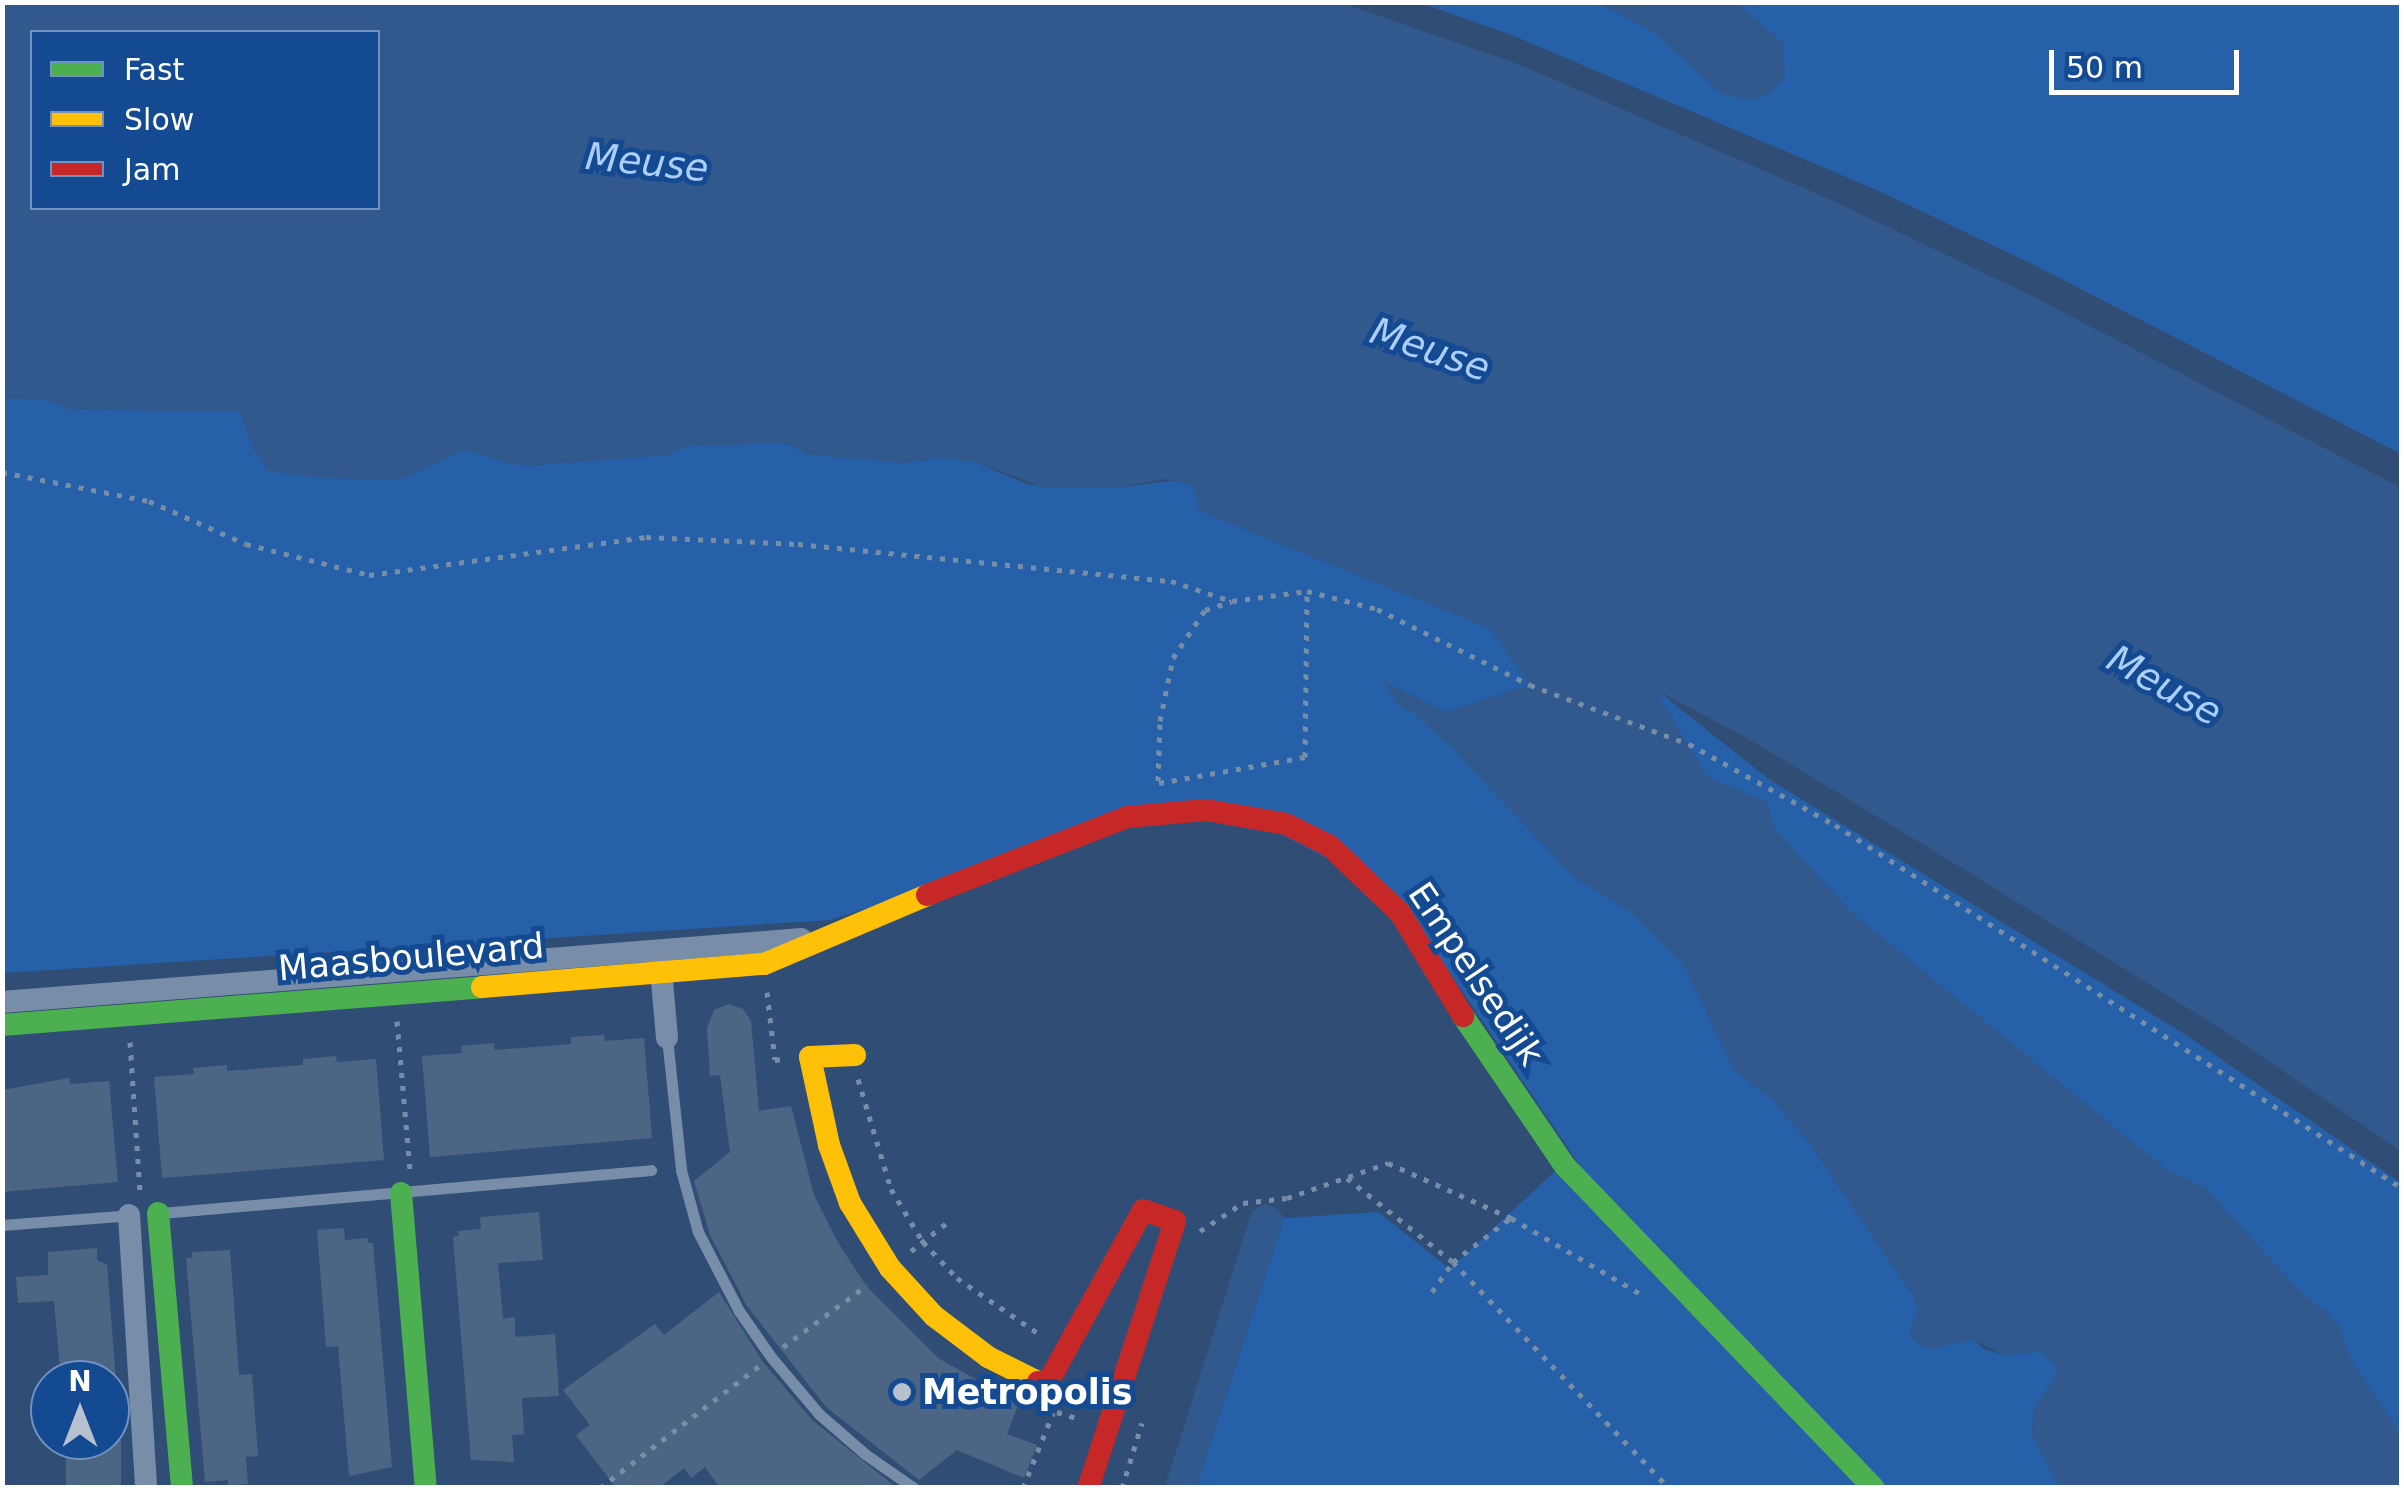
<!DOCTYPE html>
<style>
body{margin:0}
#map{position:relative;width:2404px;height:1490px;overflow:hidden;background:#304e75;font-family:"DejaVu Sans",sans-serif}
div>[style]{position:absolute}
.green>*{inset:0;background:#2660a9}
.water>*{inset:0;background:#32598d}
.building>*{inset:0;background:#4d6584;transform-origin:0 0}
.path>*{height:5px;margin-top:-2.5px;transform-origin:0;background:repeating-linear-gradient(90deg,#788ea8 0 5px,transparent 0 13px)}
.lane>*{height:11px;margin:-5.5px;padding:0 5.5px;transform-origin:5.5px;border-radius:5.5px;background:#788ea8}
.street>*{height:22px;margin:-11px;padding:0 11px;transform-origin:11px;border-radius:11px;background:#788ea8}
.fast>*{height:22px;margin:-11px;padding:0 11px;transform-origin:11px;border-radius:11px;background:#4caf50}
.slow>*{height:22px;margin:-11px;padding:0 11px;transform-origin:11px;border-radius:11px;background:#ffc107}
.jam>*{height:22px;margin:-11px;padding:0 11px;transform-origin:11px;border-radius:11px;background:#c62828}
.dots>*{width:28px;height:28px;translate:-50% -50%;box-sizing:border-box;border:5px solid #134a92;border-radius:50%}
span{translate:-50% -50%;white-space:nowrap;text-align:center;line-height:1.15;-webkit-text-stroke:10px #134a92;paint-order:stroke}
.street-label{font-size:35px;color:#fff}
.poi-label{font-size:35px;color:#fff;font-weight:700}
.left{translate:0 -50%;text-align:left}
.water-label{font-size:38px;color:#accff9;font-style:italic}
.frame{position:absolute;inset:0;border:5px solid #fff;pointer-events:none}
.legend{position:absolute;left:30px;top:30px;width:350px;height:180px;box-sizing:border-box;background:#134a92;border:2px solid #7192be;margin:0;padding:12px 18px;list-style:none;font-size:30px;color:#fff}
.legend li{display:flex;align-items:center;gap:20px;height:50px}
.legend b{width:50px;border:2px solid #7192be}
.north{position:absolute;left:30px;top:1360px;width:100px;height:100px;box-sizing:border-box;background:#134a92;border:2px solid #7192be;border-radius:50%;rotate:0deg;font-size:28px;font-weight:700;line-height:40px;text-align:center;color:#fff}
.north::after{content:'';display:block;margin:auto;width:35px;height:45px;background:#b7c1cf;clip-path:polygon(50% 0,100% 100%,50% 72%,0 100%)}
.scale{position:absolute;left:2049px;top:50px;width:190px;height:45px;box-sizing:border-box;border:5px solid #fff;border-top:0;padding-left:12px;font-size:30px;line-height:35px;white-space:nowrap;color:#fff;-webkit-text-stroke:8px #134a92;paint-order:stroke}
</style>
<div id="map">
<div class="green">
<i style="clip-path:polygon(1421px 3px,1599px 3px,1653px 31px,1722px 94px,1783px 44px,1737px 3px,2401px 3px,2401px 454px,2036px 266px,1879px 191px,1514px 36px)"></i>
<i style="clip-path:polygon(3px 398px,46px 400px,69px 409px,240px 412px,255px 452px,435px 461px,465px 450px,522px 466px,666px 455px,689px 446px,779px 443px,790px 444px,805px 454px,907px 463px,940px 457px,975px 462px,1029px 485px,1116px 488px,1177px 480px,1195px 486px,1198px 508px,1207px 514px,1490px 628px,1530px 685px,1447px 712px,1385px 682px,1400px 707px,1414px 713px,1451px 746px,1575px 878px,1629px 910px,1684px 965px,1734px 1069px,1771px 1098px,1808px 1141px,1913px 1295px,1918px 1310px,1909px 1335px,1921px 1346px,1932px 1348px,1972px 1339px,1984px 1349px,2004px 1355px,2040px 1351px,2056px 1365px,2057px 1375px,2034px 1409px,2032px 1435px,2059px 1487px,1885px 1487px,1591px 1182px,1396px 893px,1211px 799px,830px 920px,3px 973px)"></i>
<i style="clip-path:polygon(1654px 688px,1770px 780px,2186px 1035px,2401px 1183px,2401px 1435px,2352px 1362px,2339px 1326px,2300px 1292px,2206px 1189px,2165px 1169px,1853px 914px,1774px 829px,1767px 802px,1708px 778px)"></i>
<i style="clip-path:polygon(1556px 1170px,1861px 1488px,1196px 1488px,1284px 1218px,1378px 1212px,1450px 1269px)"></i>
</div>
<div class="water">
<i style="clip-path:polygon(evenodd,3px 2px,1342px 3px,1518px 64px,1829px 199px,2032px 296px,2401px 488px,2401px 1151px,2215px 1025px,1962px 868px,1754px 742px,1655px 689px,1708px 778px,1767px 802px,1774px 829px,1853px 914px,2165px 1169px,2206px 1189px,2300px 1292px,2325px 1311px,2339px 1326px,2352px 1362px,2401px 1435px,2401px 1487px,2059px 1487px,2032px 1435px,2034px 1409px,2057px 1375px,2055px 1365px,2040px 1351px,2004px 1355px,1972px 1339px,1932px 1349px,1921px 1346px,1909px 1334px,1918px 1310px,1913px 1294px,1808px 1141px,1771px 1098px,1734px 1069px,1684px 965px,1629px 910px,1575px 878px,1451px 746px,1414px 713px,1400px 707px,1382px 680px,1447px 712px,1530px 685px,1490px 628px,1207px 514px,1198px 508px,1195px 485px,1164px 479px,1116px 488px,1046px 488px,975px 462px,940px 457px,907px 463px,805px 454px,790px 444px,779px 443px,689px 446px,666px 455px,521px 466px,465px 450px,399px 480px,319px 478px,268px 471px,255px 452px,240px 412px,69px 409px,46px 400px,3px 398px,3px 2px,32px 32px,378px 32px,378px 208px,32px 208px,32px 32px)"></i>
<i style="clip-path:polygon(1599px 3px,1737px 3px,1783px 44px,1785px 76px,1769px 94px,1750px 100px,1722px 94px,1653px 31px)"></i>
<i style="clip-path:polygon(1265px 1204px,1278px 1209px,1284px 1218px,1196px 1487px,1165px 1487px,1252px 1211px)"></i>
</div>
<div class="building">
<i style="clip-path:polygon(729px 1004px,743px 1009px,751px 1021px,759px 1111px,791px 1106px,814px 1195px,837px 1241px,867px 1287px,938px 1358px,1019px 1403px,1007px 1434px,1037px 1445px,1024px 1478px,957px 1450px,919px 1480px,826px 1407px,747px 1306px,710px 1235px,694px 1181px,730px 1152px,720px 1075px,710px 1076px,707px 1028px,714px 1010px)"></i>
<i style="clip-path:polygon(604px 1035px,605px 1041px,644px 1038px,652px 1138px,430px 1157px,422px 1056px,462px 1053px,461px 1046px,494px 1043px,495px 1050px,571px 1044px,571px 1037px)"></i>
<i style="clip-path:polygon(336px 1056px,337px 1062px,376px 1059px,384px 1160px,162px 1178px,154px 1077px,194px 1074px,193px 1068px,227px 1065px,227px 1071px,303px 1065px,303px 1059px)"></i>
<i style="clip-path:polygon(69px 1078px,70px 1084px,109px 1081px,118px 1182px,2px 1192px,2px 1090px)"></i>
<i style="clip-path:polygon(539px 1212px,543px 1260px,498px 1263px,503px 1319px,515px 1317px,515px 1337px,555px 1334px,559px 1396px,522px 1398px,524px 1434px,512px 1435px,514px 1462px,471px 1460px,453px 1237px,459px 1236px,458px 1231px,481px 1229px,480px 1217px)"></i>
<i style="clip-path:polygon(344px 1228px,345px 1240px,368px 1238px,368px 1243px,373px 1243px,392px 1467px,349px 1476px,338px 1346px,326px 1347px,317px 1230px)"></i>
<i style="clip-path:polygon(97px 1248px,97px 1260px,107px 1265px,116px 1380px,73px 1380px,72px 1367px,60px 1368px,54px 1301px,18px 1303px,16px 1277px,48px 1275px,48px 1252px)"></i>
<i style="clip-path:polygon(230px 1250px,239px 1375px,252px 1374px,258px 1456px,246px 1457px,248px 1484px,228px 1486px,228px 1480px,205px 1482px,186px 1258px,192px 1258px,192px 1252px)"></i>
<i style="clip-path:polygon(719px 1292px,763px 1362px,812px 1420px,897px 1488px,720px 1488px,705px 1467px,691px 1478px,684px 1468px,659px 1488px,616px 1488px,576px 1435px,590px 1425px,563px 1390px,655px 1324px,664px 1335px)"></i>
<i style="left:66px;top:1440px;width:55px;height:48px"></i>
</div>
<div class="path">
<i style="left:2px;top:472px;width:150px;rotate:11.2deg"></i>
<i style="left:149px;top:501px;width:106px;rotate:23.9deg"></i>
<i style="left:246px;top:544px;width:127px;rotate:14.1deg"></i>
<i style="left:369px;top:575px;width:280px;rotate:-7.8deg"></i>
<i style="left:646px;top:537px;width:152px;rotate:2.6deg"></i>
<i style="left:798px;top:544px;width:375px;rotate:5.7deg"></i>
<i style="left:1171px;top:581px;width:63px;rotate:18.4deg"></i>
<i style="left:1158px;top:781px;width:60px;rotate:-88.1deg"></i>
<i style="left:1160px;top:721px;width:64px;rotate:-78.3deg"></i>
<i style="left:1173px;top:658px;width:58px;rotate:-56.3deg"></i>
<i style="left:1205px;top:610px;width:28px;rotate:-18deg"></i>
<i style="left:1232px;top:601px;width:76px;rotate:-7.6deg"></i>
<i style="left:1307px;top:591px;width:72px;rotate:14.4deg"></i>
<i style="left:1377px;top:609px;width:171px;rotate:26.4deg"></i>
<i style="left:1530px;top:685px;width:170px;rotate:20.4deg"></i>
<i style="left:1689px;top:744px;width:167px;rotate:29deg"></i>
<i style="left:1835px;top:825px;width:673px;rotate:32.63deg"></i>
<i style="left:1159px;top:783px;width:148px;rotate:-10.1deg"></i>
<i style="left:1305px;top:757px;width:166px;rotate:-89.3deg"></i>
<i style="left:767px;top:992px;width:68px;rotate:83.3deg"></i>
<i style="left:775px;top:1060px;width:10px;rotate:-6deg"></i>
<i style="left:397px;top:1021px;width:150px;rotate:85deg"></i>
<i style="left:130px;top:1042px;width:149px;rotate:86.2deg"></i>
<i style="left:858px;top:1079px;width:115px;rotate:73.3deg"></i>
<i style="left:891px;top:1189px;width:62px;rotate:58.9deg"></i>
<i style="left:923px;top:1242px;width:50px;rotate:46.6deg"></i>
<i style="left:957px;top:1278px;width:103px;rotate:34.3deg"></i>
<i style="left:1347px;top:1178px;width:135px;rotate:38.4deg"></i>
<i style="left:1453px;top:1262px;width:313px;rotate:46.3deg"></i>
<i style="left:1200px;top:1231px;width:51px;rotate:-33.1deg"></i>
<i style="left:1243px;top:1203px;width:44px;rotate:-6.5deg"></i>
<i style="left:1287px;top:1198px;width:107px;rotate:-19.1deg"></i>
<i style="left:1388px;top:1163px;width:135px;rotate:24.1deg"></i>
<i style="left:911px;top:1251px;width:47px;rotate:-38.1deg"></i>
<i style="left:1432px;top:1292px;width:37px;rotate:-55deg"></i>
<i style="left:1453px;top:1262px;width:73px;rotate:-37.2deg"></i>
<i style="left:1511px;top:1218px;width:154px;rotate:30.4deg"></i>
<i style="left:783px;top:1347px;width:104px;rotate:-36.4deg"></i>
<i style="left:1057px;top:1412px;width:24px;rotate:17deg"></i>
<i style="left:600px;top:1488px;width:200px;rotate:-37.5deg"></i>
<i style="left:1023px;top:1488px;width:81px;rotate:-68.2deg"></i>
<i style="left:1122px;top:1488px;width:68px;rotate:-72.9deg"></i>
</div>
<div class="lane">
<i style="left:667px;top:1038px;width:133px;rotate:83.9deg"></i>
<i style="left:681px;top:1170px;width:64px;rotate:74.7deg"></i>
<i style="left:698px;top:1232px;width:89px;rotate:62.6deg"></i>
<i style="left:739px;top:1311px;width:56px;rotate:55.2deg"></i>
<i style="left:771px;top:1357px;width:75px;rotate:49.9deg"></i>
<i style="left:819px;top:1414px;width:61px;rotate:41deg"></i>
<i style="left:865px;top:1454px;width:60px;rotate:34.8deg"></i>
<i style="left:161px;top:1213px;width:492px;rotate:-5deg"></i>
<i style="left:2px;top:1225px;width:131px;rotate:-4.4deg"></i>
</div>
<div class="street">
<i style="left:660px;top:959px;width:79px;rotate:84.9deg"></i>
<i style="left:2px;top:1002px;width:802px;rotate:-4.5deg"></i>
<i style="left:129px;top:1215px;width:274px;rotate:86.4deg"></i>
</div>
<div class="fast">
<i style="left:1463px;top:1016px;width:181px;rotate:55.8deg"></i>
<i style="left:1565px;top:1166px;width:446px;rotate:46.2deg"></i>
<i style="left:2px;top:1025px;width:482px;rotate:-4.5deg"></i>
<i style="left:401px;top:1193px;width:296px;rotate:85.2deg"></i>
<i style="left:158px;top:1213px;width:276px;rotate:85deg"></i>
</div>
<div class="slow">
<i style="left:482px;top:987px;width:283px;rotate:-4.7deg"></i>
<i style="left:764px;top:964px;width:177px;rotate:-22.9deg"></i>
<i style="left:855px;top:1055px;width:45px;rotate:177.5deg"></i>
<i style="left:810px;top:1057px;width:90px;rotate:77.8deg"></i>
<i style="left:829px;top:1145px;width:62px;rotate:70.1deg"></i>
<i style="left:850px;top:1203px;width:76px;rotate:58.4deg"></i>
<i style="left:890px;top:1268px;width:65px;rotate:47.5deg"></i>
<i style="left:934px;top:1316px;width:68px;rotate:37.2deg"></i>
<i style="left:988px;top:1357px;width:56px;rotate:26.6deg"></i>
</div>
<div class="jam">
<i style="left:927px;top:895px;width:215px;rotate:-21.3deg"></i>
<i style="left:1127px;top:817px;width:79px;rotate:-5.1deg"></i>
<i style="left:1206px;top:810px;width:81px;rotate:9.9deg"></i>
<i style="left:1286px;top:824px;width:49px;rotate:26.6deg"></i>
<i style="left:1330px;top:846px;width:97px;rotate:43.7deg"></i>
<i style="left:1400px;top:913px;width:121px;rotate:58.5deg"></i>
<i style="left:1038px;top:1382px;width:9px;rotate:27deg"></i>
<i style="left:1046px;top:1386px;width:201px;rotate:-61.1deg"></i>
<i style="left:1143px;top:1210px;width:34px;rotate:19deg"></i>
<i style="left:1175px;top:1221px;width:281px;rotate:108deg"></i>
</div>
<div class="dots">
<i style="left:902px;top:1392px;background:#b7c1cf"></i>
</div>
<div class="street-label">
<span style="left:411px;top:957px;rotate:-5deg">Maasboulevard</span>
<span style="left:1476px;top:974px;rotate:56deg">Empelsedijk</span>
</div>
<div class="poi-label">
<span class="left" style="left:922px;top:1392px">Metropolis</span>
</div>
<div class="water-label">
<span style="left:647px;top:163px;rotate:6deg">Meuse</span>
<span style="left:1430px;top:350px;rotate:19deg">Meuse</span>
<span style="left:2164px;top:686px;rotate:29deg">Meuse</span>
</div>
<div class="frame"></div>
<ul class="legend">
<li><b style="height:12px;background:#4caf50"></b>Fast</li>
<li><b style="height:12px;background:#ffc107"></b>Slow</li>
<li><b style="height:12px;background:#c62828"></b>Jam</li>
</ul>
<div class="north">N</div>
<div class="scale">50 m</div>
</div>
